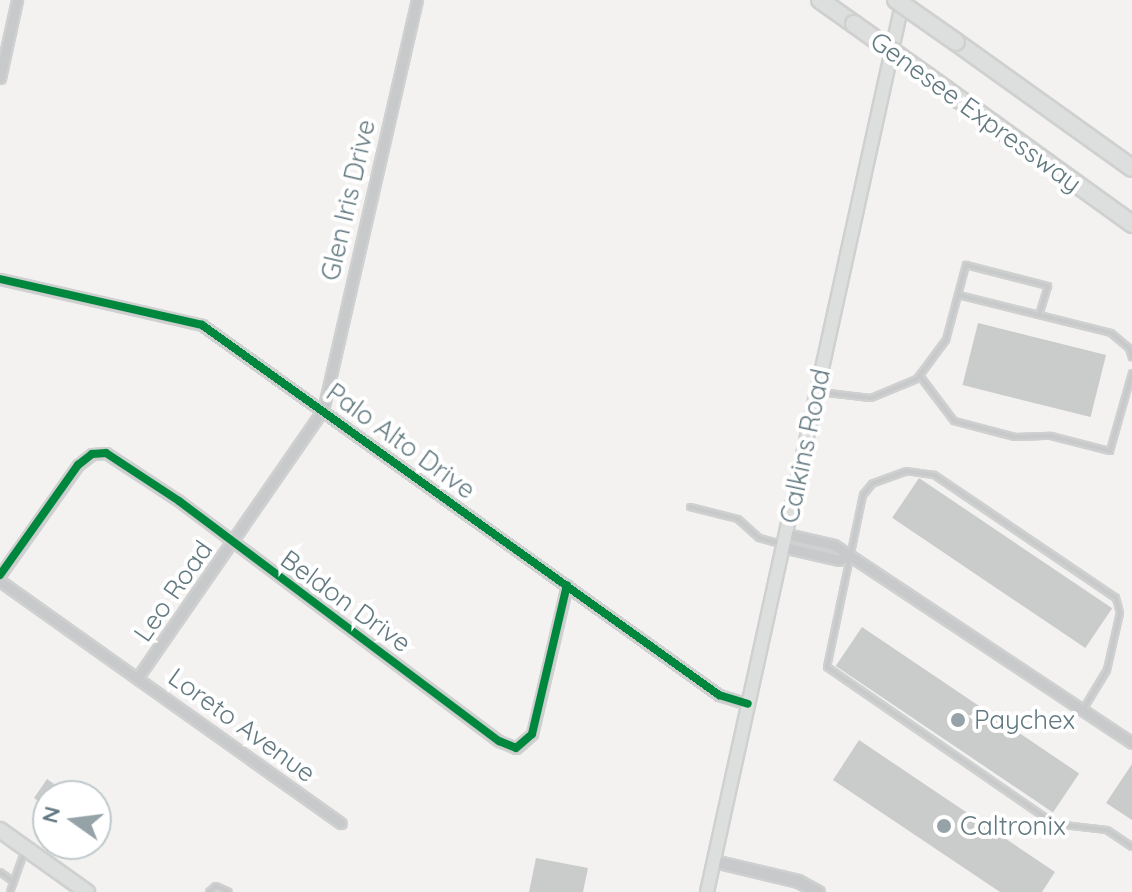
<!DOCTYPE html>
<style>
body{margin:0}
#map{position:relative;width:1132px;height:892px;overflow:hidden;background:#f3f2f0;font-family:Quicksand,sans-serif}
div>[style]{position:absolute}
.building>*{inset:0;background:#cacccc;transform-origin:0 0}
.roads{filter:drop-shadow(2px 0 #cfd0d0) drop-shadow(-2px 0 #cfd0d0) drop-shadow(0 2px #cfd0d0) drop-shadow(0 -2px #cfd0d0)}
.service>*{height:4px;margin:-2px;padding:0 2px;transform-origin:2px;border-radius:2px;background:#c8c9ca}
.minor>*{height:9px;margin:-4.5px;padding:0 4.5px;transform-origin:4.5px;border-radius:4.5px;background:#c8c9ca}
.tertiary>*{height:11px;margin:-5.5px;padding:0 5.5px;transform-origin:5.5px;border-radius:5.5px;background:#c8c9ca}
.secondary>*{height:12px;margin:-6px;padding:0 6px;transform-origin:6px;border-radius:6px;background:#dddede}
.primary>*{height:14px;margin:-7px;padding:0 7px;transform-origin:7px;border-radius:7px;background:#dddede}
.motorway>*{height:16px;margin:-8px;padding:0 8px;transform-origin:8px;border-radius:8px;background:#dddede}
.bridges{filter:drop-shadow(2px 0 #d0d0d0) drop-shadow(-2px 0 #d0d0d0) drop-shadow(0 2px #d0d0d0) drop-shadow(0 -2px #d0d0d0)}
.motorway-bridge>*{height:16px;margin:-8px;padding:0 8px;transform-origin:8px;border-radius:8px;background:#dddede}
.cycleway>*{height:8px;margin:-4px;padding:0 4px;transform-origin:4px;border-radius:4px;background:#00873e}
.dots>*{width:22px;height:22px;translate:-50% -50%;box-sizing:border-box;border:4px solid #fff;border-radius:50%}
span{translate:-50% -50%;white-space:nowrap;text-align:center;line-height:1.15;-webkit-text-stroke:8px #fff;paint-order:stroke}
.street-label{font-size:26px;color:#627981}
.poi-label{font-size:26px;color:#627981}
.left{translate:0 -50%;text-align:left}
.north{position:absolute;left:32px;top:780px;width:80px;height:80px;box-sizing:border-box;background:#fff;border:2px solid #c0c9cd;border-radius:50%;rotate:284deg;font-size:22px;font-weight:700;line-height:32px;text-align:center;color:#627981}
.north::after{content:'';display:block;margin:auto;width:28px;height:36px;background:#95a3a8;clip-path:polygon(50% 0,100% 100%,50% 72%,0 100%)}
</style>
<div id="map">
<div class="building">
<i style="left:978px;top:323px;width:132px;height:64px;rotate:14deg"></i>
<i style="left:919px;top:478px;width:233px;height:48px;rotate:34deg"></i>
<i style="left:862px;top:627px;width:262px;height:47px;rotate:34deg"></i>
<i style="clip-path:polygon(859px 740px,1055px 872px,1042px 892px,1000px 892px,833px 780px)"></i>
<i style="clip-path:polygon(1132px 764px,1132px 820px,1106px 803px)"></i>
<i style="clip-path:polygon(47px 779px,71px 796px,48px 796px,48px 808px,34px 798px)"></i>
<i style="clip-path:polygon(536px 858px,588px 868px,583px 892px,529px 892px)"></i>
</div>
<div class="roads">
<div class="service">
<i style="left:1039px;top:315px;width:74px;rotate:14deg"></i>
<i style="left:1111px;top:333px;width:23px;rotate:40deg"></i>
<i style="left:1129px;top:348px;width:10px;rotate:73deg"></i>
<i style="left:920px;top:376px;width:56px;rotate:52.9deg"></i>
<i style="left:954px;top:421px;width:63px;rotate:14.7deg"></i>
<i style="left:1015px;top:437px;width:36px;rotate:-2deg"></i>
<i style="left:1051px;top:436px;width:61px;rotate:14.3deg"></i>
<i style="left:1110px;top:451px;width:81px;rotate:-74.2deg"></i>
<i style="left:819px;top:392px;width:52px;rotate:6.6deg"></i>
<i style="left:871px;top:398px;width:50px;rotate:-22.4deg"></i>
<i style="left:917px;top:379px;width:49px;rotate:-53.4deg"></i>
<i style="left:946px;top:340px;width:78px;rotate:-75.1deg"></i>
<i style="left:966px;top:265px;width:85px;rotate:14.4deg"></i>
<i style="left:1048px;top:286px;width:30px;rotate:107deg"></i>
<i style="left:1039px;top:315px;width:83px;rotate:-166.1deg"></i>
<i style="left:690px;top:507px;width:49px;rotate:14deg"></i>
<i style="left:738px;top:519px;width:28px;rotate:42deg"></i>
<i style="left:759px;top:538px;width:23px;rotate:15deg"></i>
<i style="left:1084px;top:708px;width:44px;rotate:-58.8deg"></i>
<i style="left:1107px;top:670px;width:58px;rotate:-77.2deg"></i>
<i style="left:1120px;top:613px;width:16px;rotate:-105deg"></i>
<i style="left:1116px;top:598px;width:220px;rotate:-145.9deg"></i>
<i style="left:934px;top:475px;width:27px;rotate:-172deg"></i>
<i style="left:907px;top:471px;width:37px;rotate:160deg"></i>
<i style="left:872px;top:484px;width:14px;rotate:129deg"></i>
<i style="left:863px;top:495px;width:176px;rotate:101.8deg"></i>
<i style="left:827px;top:667px;width:277px;rotate:34.6deg"></i>
<i style="left:1055px;top:824px;width:52px;rotate:6.6deg"></i>
<i style="left:1107px;top:830px;width:30px;rotate:34deg"></i>
<i style="left:0;top:872px;width:17px;rotate:36deg"></i>
<i style="left:10px;top:892px;width:41px;rotate:-70.3deg"></i>
<i style="left:209px;top:892px;width:9px;rotate:-41deg"></i>
<i style="left:216px;top:886px;width:14px;rotate:25deg"></i>
</div>
<div class="minor">
<i style="left:0;top:78px;width:80px;rotate:-77.7deg"></i>
<i style="left:0;top:279px;width:207px;rotate:12.8deg"></i>
<i style="left:202px;top:325px;width:636px;rotate:35.59deg"></i>
<i style="left:719px;top:695px;width:30px;rotate:17deg"></i>
<i style="left:786px;top:534px;width:49px;rotate:12.9deg"></i>
<i style="left:834px;top:545px;width:358px;rotate:33.6deg"></i>
<i style="left:783px;top:547px;width:57px;rotate:13.1deg"></i>
<i style="left:839px;top:560px;width:12px;rotate:-24deg"></i>
<i style="left:0;top:575px;width:135px;rotate:-54.7deg"></i>
<i style="left:78px;top:465px;width:18px;rotate:-38deg"></i>
<i style="left:92px;top:454px;width:14px;rotate:-4deg"></i>
<i style="left:106px;top:453px;width:87px;rotate:33.3deg"></i>
<i style="left:179px;top:501px;width:400px;rotate:36.9deg"></i>
<i style="left:499px;top:741px;width:18px;rotate:22deg"></i>
<i style="left:516px;top:748px;width:21px;rotate:-41deg"></i>
<i style="left:532px;top:734px;width:153px;rotate:-76.8deg"></i>
<i style="left:0;top:581px;width:418px;rotate:35.4deg"></i>
<i style="left:138px;top:677px;width:325px;rotate:-55.3deg"></i>
<i style="left:323px;top:410px;width:421px;rotate:-77.1deg"></i>
</div>
<div class="tertiary">
<i style="left:714px;top:861px;width:86px;rotate:13.4deg"></i>
<i style="left:798px;top:881px;width:23px;rotate:29deg"></i>
</div>
<div class="secondary">
<i style="left:707px;top:892px;width:913px;rotate:-77.61deg"></i>
</div>
<div class="primary">
<i style="left:0;top:830px;width:107px;rotate:35.5deg"></i>
</div>
<div class="motorway">
<i style="left:820px;top:0;width:42px;rotate:35.2deg"></i>
<i style="left:956px;top:42px;width:216px;rotate:35.6deg"></i>
<i style="left:945px;top:89px;width:231px;rotate:35.8deg"></i>
</div>
</div>
<div class="bridges">
<div class="motorway-bridge">
<i style="left:896px;top:0;width:73px;rotate:35deg"></i>
<i style="left:854px;top:24px;width:112px;rotate:35.5deg"></i>
</div>
</div>
<div class="cycleway">
<i style="left:0;top:279px;width:207px;rotate:12.8deg"></i>
<i style="left:202px;top:325px;width:636px;rotate:35.59deg"></i>
<i style="left:719px;top:695px;width:30px;rotate:17deg"></i>
<i style="left:0;top:575px;width:135px;rotate:-54.7deg"></i>
<i style="left:78px;top:465px;width:18px;rotate:-38deg"></i>
<i style="left:92px;top:454px;width:14px;rotate:-4deg"></i>
<i style="left:106px;top:453px;width:87px;rotate:33.3deg"></i>
<i style="left:179px;top:501px;width:400px;rotate:36.9deg"></i>
<i style="left:499px;top:741px;width:18px;rotate:22deg"></i>
<i style="left:516px;top:748px;width:21px;rotate:-41deg"></i>
<i style="left:532px;top:734px;width:153px;rotate:-76.8deg"></i>
</div>
<div class="dots">
<i style="left:958px;top:720px;background:#95a3a8"></i>
<i style="left:944px;top:826px;background:#95a3a8"></i>
</div>
<div class="street-label">
<span style="left:976px;top:112px;rotate:36deg">Genesee Expressway</span>
<span style="left:348px;top:200px;rotate:-77deg">Glen Iris Drive</span>
<span style="left:401px;top:441px;rotate:36deg">Palo Alto Drive</span>
<span style="left:805px;top:446px;rotate:-78deg">Calkins Road</span>
<span style="left:173px;top:591px;rotate:-55deg">Leo Road</span>
<span style="left:346px;top:601px;rotate:36deg">Beldon Drive</span>
<span style="left:242px;top:725px;rotate:36deg">Loreto Avenue</span>
</div>
<div class="poi-label">
<span class="left" style="left:974px;top:720px">Paychex</span>
<span class="left" style="left:960px;top:826px">Caltronix</span>
</div>
<div class="north">N</div>
</div>
